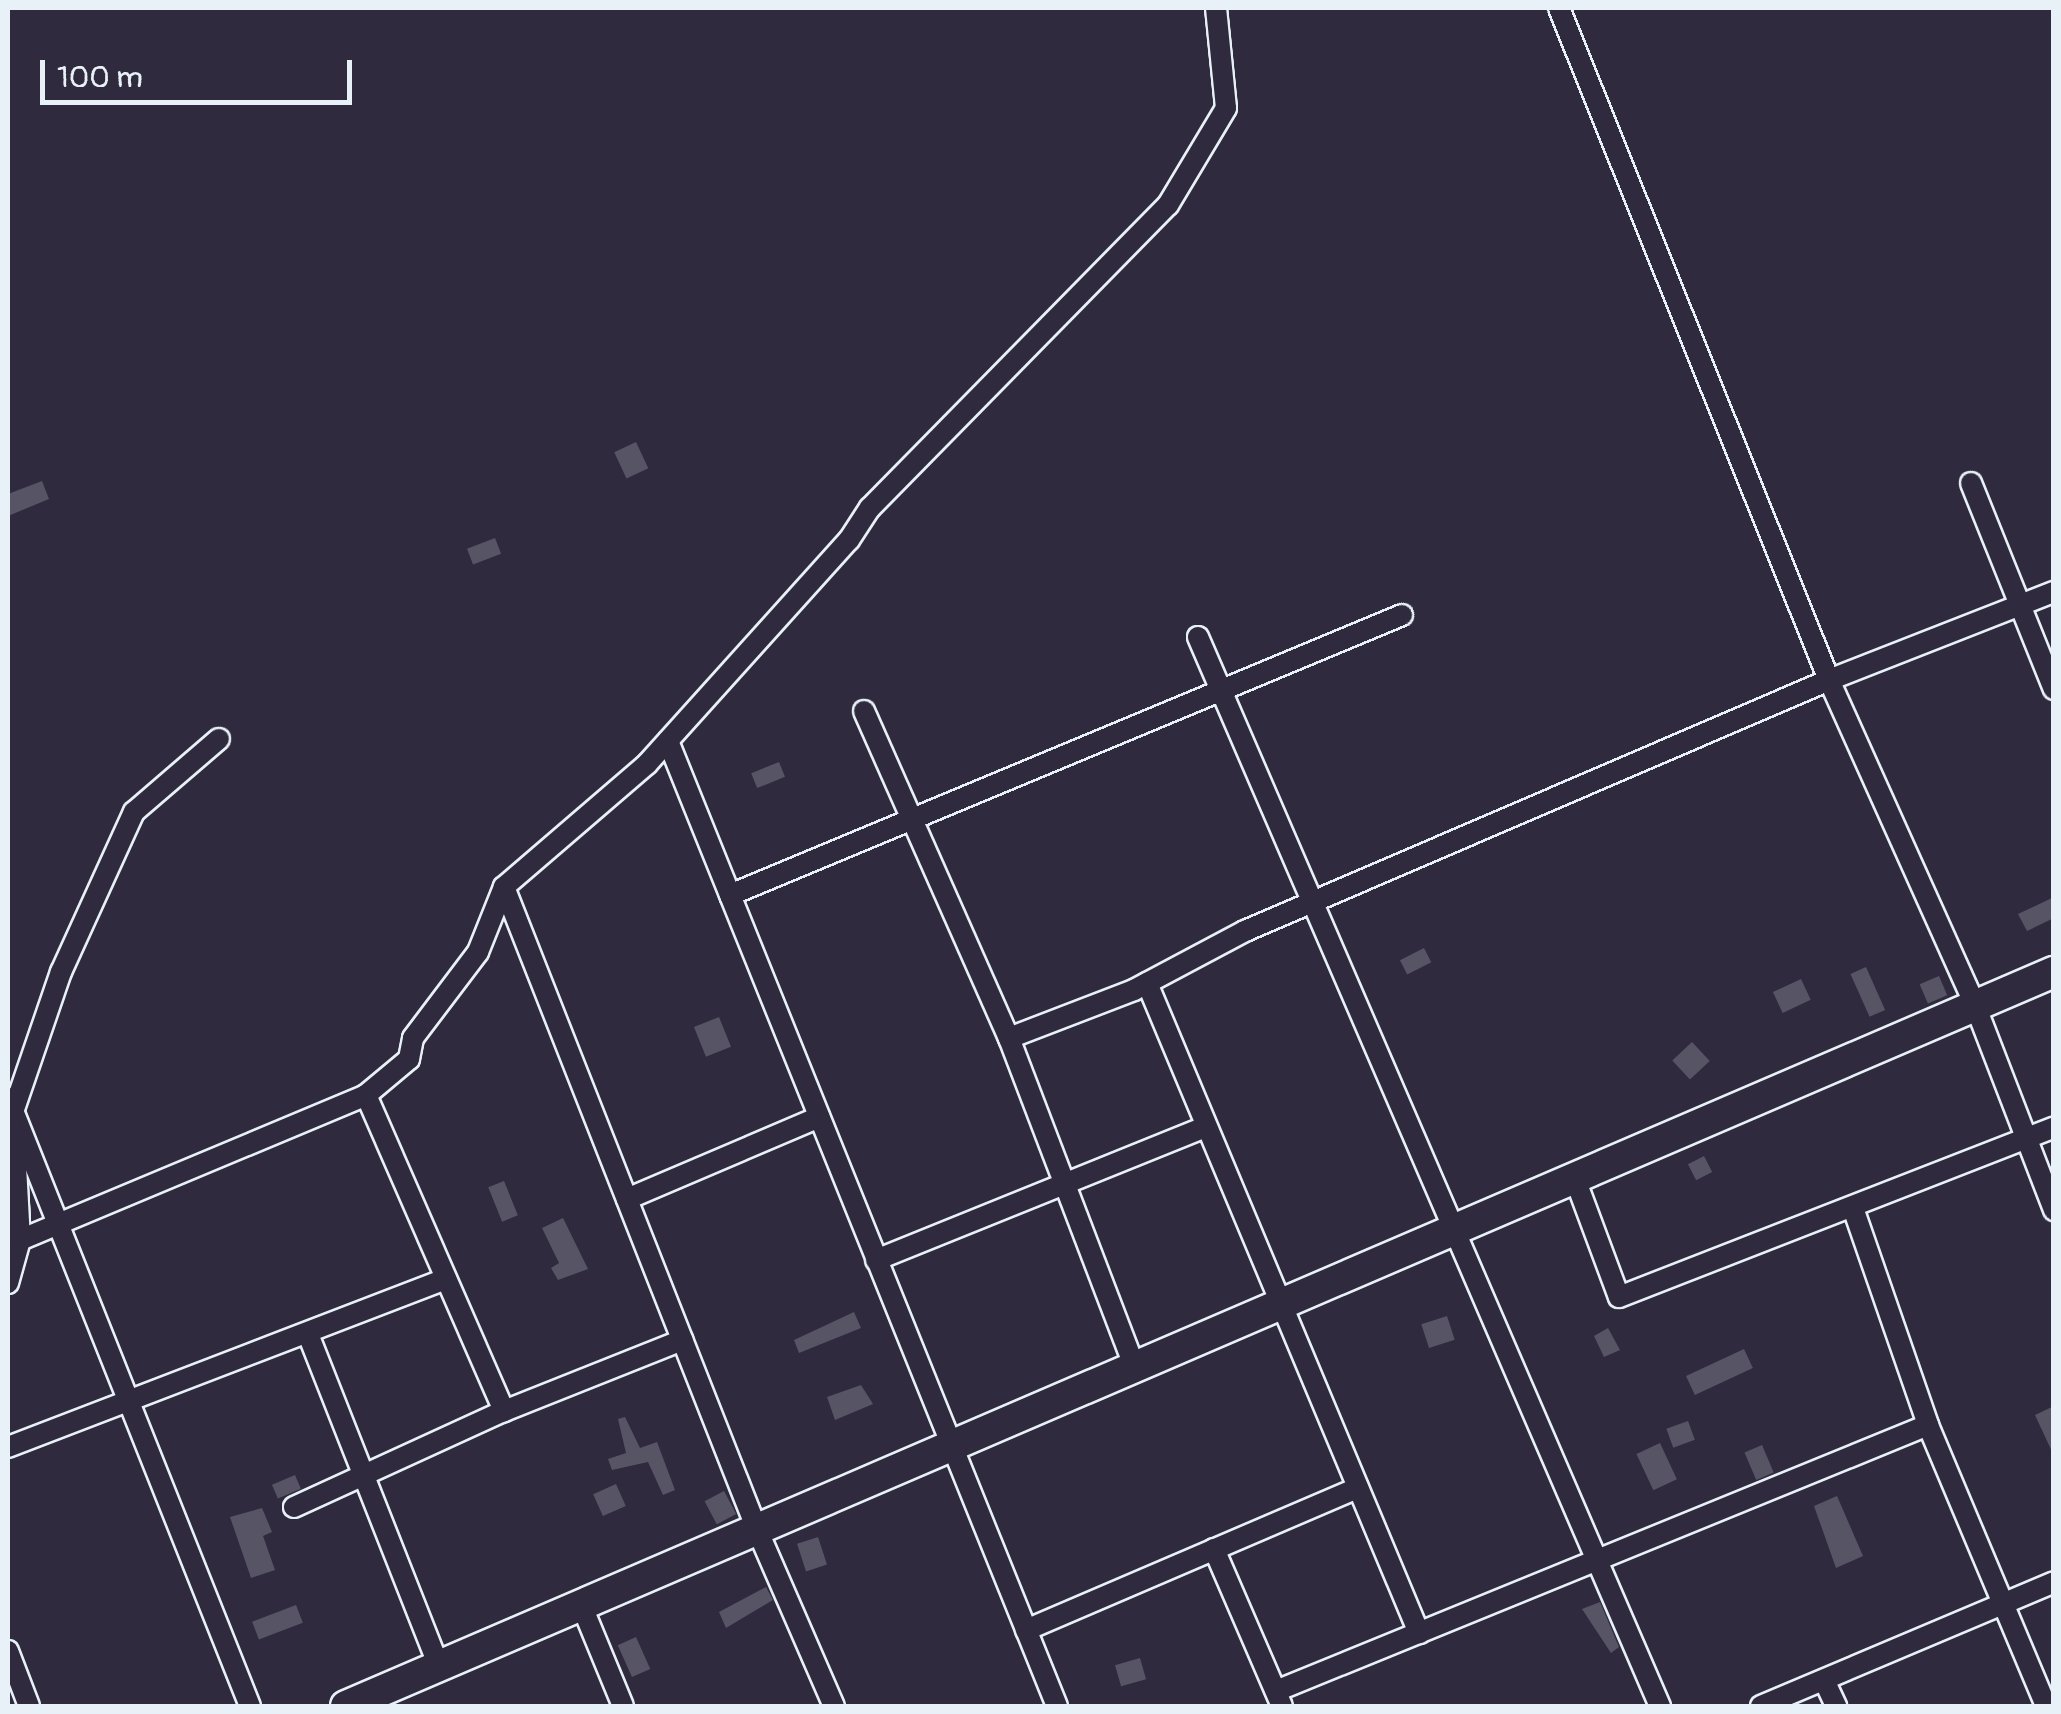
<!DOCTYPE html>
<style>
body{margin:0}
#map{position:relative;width:2061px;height:1714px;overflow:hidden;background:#2f2a3d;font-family:Pangolin,sans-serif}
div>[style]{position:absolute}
.building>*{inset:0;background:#575565;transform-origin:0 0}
.roads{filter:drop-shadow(2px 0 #e8f1f8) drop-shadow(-2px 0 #e8f1f8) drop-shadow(0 2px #e8f1f8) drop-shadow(0 -2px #e8f1f8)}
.street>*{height:20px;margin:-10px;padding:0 10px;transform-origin:10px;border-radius:10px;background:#2f2a3d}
.secondary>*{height:30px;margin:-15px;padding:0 15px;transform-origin:15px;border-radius:15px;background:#2f2a3d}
span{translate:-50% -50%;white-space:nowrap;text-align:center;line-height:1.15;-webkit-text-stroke:10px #2f2a3d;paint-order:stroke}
.frame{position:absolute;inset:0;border:10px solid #e8f1f8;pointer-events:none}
.scale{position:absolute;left:40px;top:60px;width:312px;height:45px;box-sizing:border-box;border:5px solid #e8f1f8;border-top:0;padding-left:12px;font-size:30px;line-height:35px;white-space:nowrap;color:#e8f1f8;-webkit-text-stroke:8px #2f2a3d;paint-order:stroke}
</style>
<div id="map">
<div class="building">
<i style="left:636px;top:442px;width:29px;height:24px;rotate:65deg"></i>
<i style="clip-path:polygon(42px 481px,49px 499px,8px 516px,8px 494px)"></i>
<i style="left:495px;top:538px;width:17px;height:30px;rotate:69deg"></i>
<i style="left:779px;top:762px;width:16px;height:30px;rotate:68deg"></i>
<i style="clip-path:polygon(2054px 897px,2054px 918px,2027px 931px,2018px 914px)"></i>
<i style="left:1424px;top:948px;width:16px;height:27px;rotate:63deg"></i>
<i style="left:1866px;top:967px;width:47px;height:17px;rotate:66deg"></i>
<i style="left:1939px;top:976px;width:21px;height:21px;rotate:67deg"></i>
<i style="left:1801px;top:979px;width:23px;height:31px;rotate:65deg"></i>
<i style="left:719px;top:1017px;width:32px;height:27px;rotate:68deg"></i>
<i style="left:1692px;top:1042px;width:26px;height:27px;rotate:47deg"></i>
<i style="left:1704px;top:1156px;width:18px;height:18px;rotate:63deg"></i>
<i style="left:504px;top:1181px;width:37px;height:17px;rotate:68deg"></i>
<i style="clip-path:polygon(563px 1218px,588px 1269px,558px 1280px,551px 1268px,559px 1263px,542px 1228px)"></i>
<i style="clip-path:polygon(854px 1312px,861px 1328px,799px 1353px,794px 1340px)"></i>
<i style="left:1447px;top:1316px;width:25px;height:27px;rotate:72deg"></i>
<i style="clip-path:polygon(1608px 1328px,1620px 1350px,1604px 1357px,1594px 1336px)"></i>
<i style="left:1744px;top:1349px;width:21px;height:64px;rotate:65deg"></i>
<i style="clip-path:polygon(861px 1385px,873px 1404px,835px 1420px,827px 1397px)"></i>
<i style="clip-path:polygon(2054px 1406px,2054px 1456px,2035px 1415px)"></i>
<i style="clip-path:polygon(625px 1417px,640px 1448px,657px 1442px,675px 1490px,663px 1495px,648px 1462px,612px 1470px,608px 1459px,626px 1453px,618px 1419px)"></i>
<i style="left:1688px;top:1421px;width:20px;height:23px;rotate:70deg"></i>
<i style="left:1660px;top:1443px;width:40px;height:26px;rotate:65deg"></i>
<i style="left:1762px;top:1445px;width:30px;height:19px;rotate:67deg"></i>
<i style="left:295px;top:1475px;width:15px;height:25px;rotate:67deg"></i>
<i style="left:616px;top:1484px;width:24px;height:25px;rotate:66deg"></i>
<i style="left:724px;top:1491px;width:26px;height:22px;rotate:62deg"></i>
<i style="clip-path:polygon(1837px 1496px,1863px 1556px,1836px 1568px,1814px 1506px)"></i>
<i style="clip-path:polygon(262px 1508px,272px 1532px,263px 1536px,275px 1570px,251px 1578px,230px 1517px)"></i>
<i style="left:818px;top:1537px;width:29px;height:22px;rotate:72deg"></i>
<i style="clip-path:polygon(766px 1587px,773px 1600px,726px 1628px,719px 1612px)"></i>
<i style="clip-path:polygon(1600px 1602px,1619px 1647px,1611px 1653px,1582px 1609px)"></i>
<i style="left:296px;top:1605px;width:19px;height:47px;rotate:69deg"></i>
<i style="left:636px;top:1637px;width:35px;height:20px;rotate:66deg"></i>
<i style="left:1140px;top:1658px;width:22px;height:26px;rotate:74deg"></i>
</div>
<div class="roads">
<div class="street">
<i style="left:1559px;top:8px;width:724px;rotate:68.11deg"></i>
<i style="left:1829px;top:680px;width:356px;rotate:65.8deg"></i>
<i style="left:1975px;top:1005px;width:220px;rotate:68.9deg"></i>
<i style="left:1971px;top:483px;width:222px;rotate:68.1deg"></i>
<i style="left:1198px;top:637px;width:1165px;rotate:66.63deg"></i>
<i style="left:864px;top:711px;width:358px;rotate:66.1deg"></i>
<i style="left:1009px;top:1038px;width:350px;rotate:69.1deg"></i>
<i style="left:668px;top:741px;width:1040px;rotate:68.05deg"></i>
<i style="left:504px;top:887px;width:688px;rotate:68.51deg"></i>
<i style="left:756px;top:1527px;width:195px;rotate:66.5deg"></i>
<i style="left:730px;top:895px;width:728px;rotate:-22.62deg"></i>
<i style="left:1147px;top:983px;width:705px;rotate:67.29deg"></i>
<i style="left:1009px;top:1038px;width:134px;rotate:-21deg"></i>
<i style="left:1134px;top:990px;width:126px;rotate:-28deg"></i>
<i style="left:1245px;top:931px;width:636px;rotate:-23.26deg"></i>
<i style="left:1829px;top:680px;width:242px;rotate:-21.4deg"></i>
<i style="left:366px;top:1095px;width:345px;rotate:66.4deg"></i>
<i style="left:8px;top:1098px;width:654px;rotate:68.3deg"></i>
<i style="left:1574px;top:1176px;width:129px;rotate:69.6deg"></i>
<i style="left:1619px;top:1297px;width:467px;rotate:-21.3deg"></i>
<i style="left:627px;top:1199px;width:209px;rotate:-23.1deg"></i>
<i style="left:1853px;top:1208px;width:230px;rotate:70.9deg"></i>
<i style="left:1928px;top:1425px;width:305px;rotate:67.2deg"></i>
<i style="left:8px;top:1245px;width:388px;rotate:-22.7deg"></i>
<i style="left:366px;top:1095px;width:56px;rotate:-39.9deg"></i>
<i style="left:409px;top:1059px;width:21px;rotate:-79deg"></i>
<i style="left:413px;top:1038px;width:108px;rotate:-52.9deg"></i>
<i style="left:478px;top:952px;width:70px;rotate:-68.2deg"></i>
<i style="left:504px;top:887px;width:189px;rotate:-40.7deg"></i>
<i style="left:647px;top:764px;width:302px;rotate:-48deg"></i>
<i style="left:849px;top:540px;width:38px;rotate:-57deg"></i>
<i style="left:870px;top:508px;width:425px;rotate:-45.5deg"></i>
<i style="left:1168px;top:205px;width:113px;rotate:-59.1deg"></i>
<i style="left:1226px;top:108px;width:100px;rotate:-95.7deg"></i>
<i style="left:876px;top:1260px;width:356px;rotate:-22deg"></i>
<i style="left:8px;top:1283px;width:45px;rotate:-74.4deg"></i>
<i style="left:20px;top:1240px;width:128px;rotate:-93.1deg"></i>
<i style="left:13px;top:1112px;width:148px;rotate:-71.1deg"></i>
<i style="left:61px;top:972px;width:176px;rotate:-65.5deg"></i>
<i style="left:134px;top:812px;width:112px;rotate:-40.7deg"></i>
<i style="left:308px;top:1334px;width:357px;rotate:68.5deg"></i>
<i style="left:8px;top:1447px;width:469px;rotate:-21deg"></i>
<i style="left:294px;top:1507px;width:231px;rotate:-24.6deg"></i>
<i style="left:504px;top:1411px;width:192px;rotate:-21.7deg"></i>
<i style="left:1214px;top:1549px;width:171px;rotate:66.6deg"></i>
<i style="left:581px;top:1604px;width:110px;rotate:67.6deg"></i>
<i style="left:1026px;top:1630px;width:361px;rotate:-23.2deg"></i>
<i style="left:8px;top:1651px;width:59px;rotate:69.1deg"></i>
<i style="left:1824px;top:1680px;width:29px;rotate:65deg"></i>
<i style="left:1276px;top:1691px;width:704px;rotate:-22.19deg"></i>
<i style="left:1761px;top:1706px;width:318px;rotate:-22.9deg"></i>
</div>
<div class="secondary">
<i style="left:346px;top:1706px;width:1859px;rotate:-23.26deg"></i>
</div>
</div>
<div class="frame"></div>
<div class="scale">100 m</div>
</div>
